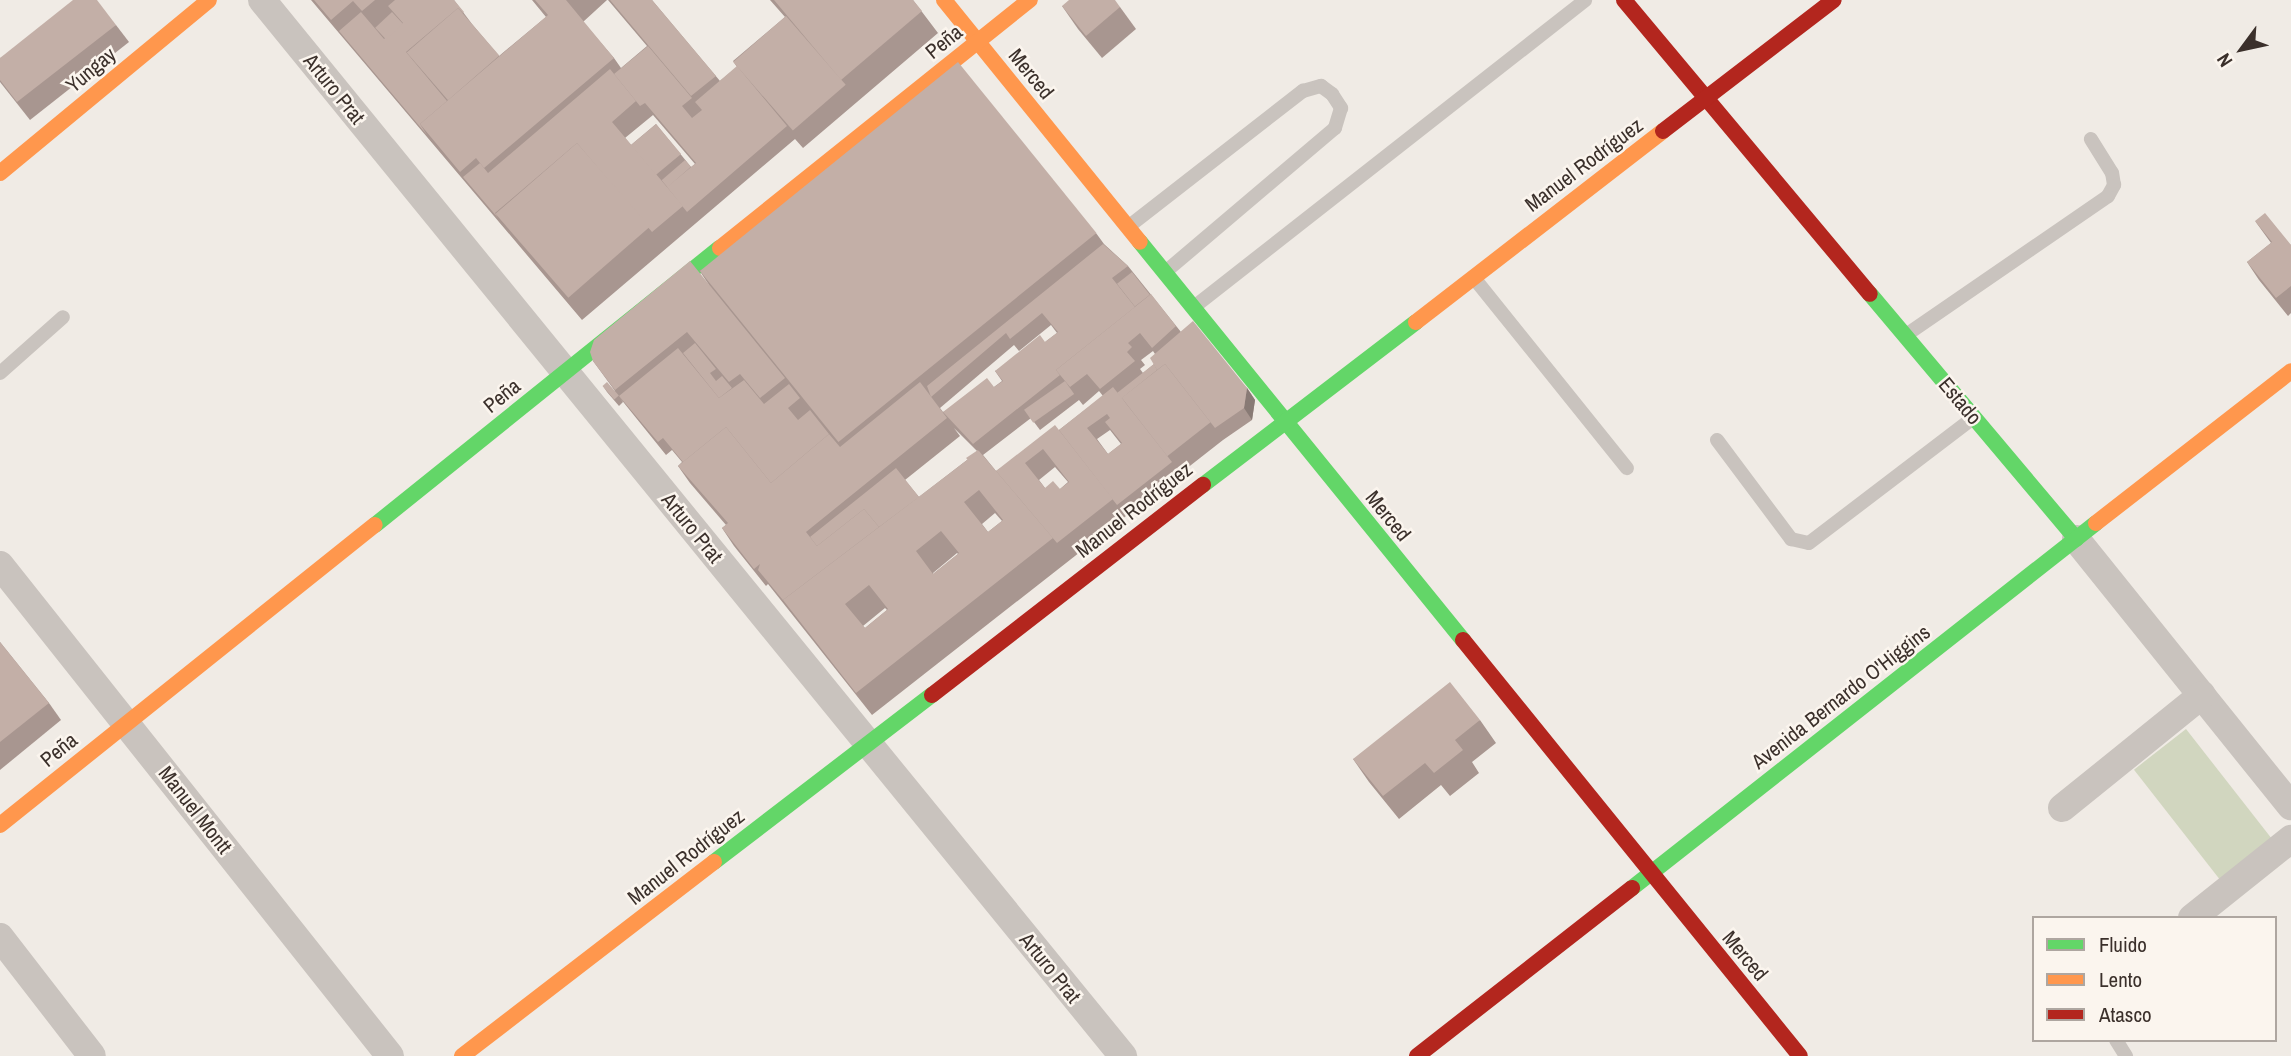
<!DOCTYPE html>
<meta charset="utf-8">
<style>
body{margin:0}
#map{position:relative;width:2291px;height:1056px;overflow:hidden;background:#f0ebe5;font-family:"Archivo Narrow",sans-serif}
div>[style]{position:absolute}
.green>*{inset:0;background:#d1d6bf;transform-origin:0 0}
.lane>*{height:14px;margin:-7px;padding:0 7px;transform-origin:7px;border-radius:7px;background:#c9c3be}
.street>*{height:28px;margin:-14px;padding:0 14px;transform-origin:14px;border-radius:14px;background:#c9c3be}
.fast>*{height:16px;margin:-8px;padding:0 8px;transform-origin:8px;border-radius:8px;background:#63d668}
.slow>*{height:16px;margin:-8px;padding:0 8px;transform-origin:8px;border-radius:8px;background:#ff974d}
.jam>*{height:16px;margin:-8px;padding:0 8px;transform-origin:8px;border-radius:8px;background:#b3261e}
.wall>*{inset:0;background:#a89690}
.shaded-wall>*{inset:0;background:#887a75}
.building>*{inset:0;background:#c3afa7;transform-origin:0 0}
span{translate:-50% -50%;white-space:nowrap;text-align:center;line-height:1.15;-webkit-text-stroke:5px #fbf5ee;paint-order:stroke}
.street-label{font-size:21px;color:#3b302b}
.legend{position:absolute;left:2032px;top:916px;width:245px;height:126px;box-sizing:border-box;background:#fbf5ee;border:2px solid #aea6a0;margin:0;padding:9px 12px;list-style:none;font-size:21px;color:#3b302b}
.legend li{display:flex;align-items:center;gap:14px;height:35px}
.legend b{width:35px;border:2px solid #aea6a0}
.north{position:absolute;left:2207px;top:14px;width:70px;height:70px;-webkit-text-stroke:5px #fbf5ee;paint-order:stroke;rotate:237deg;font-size:19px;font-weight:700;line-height:28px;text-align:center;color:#3b302b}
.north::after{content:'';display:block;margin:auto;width:24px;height:32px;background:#3b302b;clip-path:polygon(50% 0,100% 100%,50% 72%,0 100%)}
</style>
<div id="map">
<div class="green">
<i style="left:2186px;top:729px;width:147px;height:66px;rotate:52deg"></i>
</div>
<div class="lane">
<i style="left:1128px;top:227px;width:222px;rotate:-37.9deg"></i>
<i style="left:1303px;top:91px;width:19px;rotate:-16deg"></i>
<i style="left:1321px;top:86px;width:14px;rotate:36deg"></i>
<i style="left:1332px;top:94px;width:17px;rotate:57deg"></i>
<i style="left:1341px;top:108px;width:21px;rotate:107deg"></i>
<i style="left:1335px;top:128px;width:223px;rotate:139.7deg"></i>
<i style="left:1474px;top:278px;width:244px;rotate:51.2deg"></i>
<i style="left:1194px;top:307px;width:497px;rotate:-38.1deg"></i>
<i style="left:1906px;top:335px;width:245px;rotate:-34.5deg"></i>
<i style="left:2108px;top:196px;width:13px;rotate:-61deg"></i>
<i style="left:2114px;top:185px;width:12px;rotate:-99deg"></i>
<i style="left:2112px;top:173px;width:40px;rotate:-122deg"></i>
<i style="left:0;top:373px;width:84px;rotate:-41.6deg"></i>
<i style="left:1717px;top:440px;width:124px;rotate:53.2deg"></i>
<i style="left:1791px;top:539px;width:18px;rotate:13deg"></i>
<i style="left:1809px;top:543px;width:206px;rotate:-37.3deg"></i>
<i style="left:2116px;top:1040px;width:19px;rotate:58deg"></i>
</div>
<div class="street">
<i style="left:262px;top:0;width:1363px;rotate:50.81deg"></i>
<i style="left:2076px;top:539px;width:343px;rotate:51.2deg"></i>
<i style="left:0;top:565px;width:627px;rotate:51.54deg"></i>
<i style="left:2062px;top:808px;width:180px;rotate:-38.9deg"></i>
<i style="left:2192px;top:918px;width:127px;rotate:-38.6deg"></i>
<i style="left:0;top:937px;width:150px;rotate:52.3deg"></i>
</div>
<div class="fast">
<i style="left:1140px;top:242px;width:513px;rotate:50.94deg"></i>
<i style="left:1870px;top:294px;width:320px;rotate:49.9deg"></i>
<i style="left:1203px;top:485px;width:268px;rotate:-37.4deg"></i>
<i style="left:375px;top:525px;width:442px;rotate:-38.8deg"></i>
<i style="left:714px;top:862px;width:275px;rotate:-37.5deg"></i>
<i style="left:1632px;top:888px;width:590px;rotate:-38.19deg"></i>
</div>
<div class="slow">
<i style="left:944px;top:0;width:311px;rotate:51deg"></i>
<i style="left:0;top:173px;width:271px;rotate:-39.6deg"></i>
<i style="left:720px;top:248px;width:397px;rotate:-38.7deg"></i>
<i style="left:1416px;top:322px;width:312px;rotate:-37.7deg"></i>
<i style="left:2096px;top:523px;width:247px;rotate:-37.9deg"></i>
<i style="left:0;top:825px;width:480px;rotate:-38.7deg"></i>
<i style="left:462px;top:1056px;width:318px;rotate:-37.6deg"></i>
</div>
<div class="jam">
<i style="left:1624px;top:0;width:383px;rotate:50.1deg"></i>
<i style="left:1663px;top:131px;width:215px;rotate:-37.5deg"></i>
<i style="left:1463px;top:640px;width:535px;rotate:50.99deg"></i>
<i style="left:932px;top:695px;width:343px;rotate:-37.8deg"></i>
<i style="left:1417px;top:1056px;width:273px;rotate:-38deg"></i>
</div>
<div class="wall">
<i style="clip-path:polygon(evenodd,311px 0,454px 0,472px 24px,499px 56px,546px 17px,532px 0,607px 0,583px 22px,614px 58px,621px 68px,647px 46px,608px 0,652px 0,720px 81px,737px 67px,733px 61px,785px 17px,770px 0,913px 0,938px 33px,803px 148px,795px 139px,582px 320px,311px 0,653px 115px,695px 164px,691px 167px,656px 124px,631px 145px,625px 138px,653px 115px)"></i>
<i style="clip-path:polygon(1062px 6px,1120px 7px,1136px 29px,1102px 58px,1078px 29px)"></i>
<i style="clip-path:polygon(116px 25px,129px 42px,30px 120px,0 82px,0 58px)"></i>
<i style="clip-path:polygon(2255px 221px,2291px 245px,2291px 313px,2288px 316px,2259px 280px,2247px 262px,2271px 243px)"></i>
<i style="clip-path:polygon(evenodd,1096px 233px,1104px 244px,1128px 266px,1181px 332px,1247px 388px,1255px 400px,1252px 420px,1223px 440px,872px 715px,768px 584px,766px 586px,734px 546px,722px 528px,726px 525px,690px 483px,678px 466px,682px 462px,672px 450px,666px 455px,620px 398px,623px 402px,619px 406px,607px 392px,603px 386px,615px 391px,593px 361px,709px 285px,699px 270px,1096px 233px,1051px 325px,1057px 333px,1045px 342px,995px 371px,1002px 381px,994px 387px,943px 412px,940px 408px,1014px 345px,1019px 351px,1051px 325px,1096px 233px,1153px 351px,1155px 354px,1154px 364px,1143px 373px,1140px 369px,1145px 365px,1141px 360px,1153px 351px,1096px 233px,1099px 391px,1103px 396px,1059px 430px,996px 471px,983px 455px,1031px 418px,1040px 430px,1079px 400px,1083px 405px,1099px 391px,1096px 233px,954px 428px,977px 451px,967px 460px,919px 497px,905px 480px,960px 436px,954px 428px,1096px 233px,1110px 430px,1121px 444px,1108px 454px,1097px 439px,1110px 430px,1096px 233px,1055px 467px,1068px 482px,1060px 489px,1045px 488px,1039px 480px,1055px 467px,1096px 233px,995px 513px,1002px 521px,988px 532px,982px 524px,995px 513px,1096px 233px,957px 553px,958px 554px,933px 574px,933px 573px,957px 553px,1096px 233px,885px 608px,887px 610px,865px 628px,863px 626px,885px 608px)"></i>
<i style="clip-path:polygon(0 642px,49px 703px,61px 720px,0 770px)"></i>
<i style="clip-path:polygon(1480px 720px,1496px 743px,1472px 762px,1479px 773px,1450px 796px,1441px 785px,1399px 819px,1369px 782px,1353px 759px)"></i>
</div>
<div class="shaded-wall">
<i style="clip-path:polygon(1247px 388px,1255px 400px,1252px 420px,1244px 408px)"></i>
</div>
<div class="building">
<i style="clip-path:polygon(73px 0,97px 0,116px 25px,17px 102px,0 80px,0 58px)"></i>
<i style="clip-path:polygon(314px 0,375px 0,362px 11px,353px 1px,331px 20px)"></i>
<i style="clip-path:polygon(395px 0,454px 0,464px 12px,463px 13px,458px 8px,406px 52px,447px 101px,420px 124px,427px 135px,339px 31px,361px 12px,384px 39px,403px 23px,388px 6px)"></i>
<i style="clip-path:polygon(535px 0,566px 0,614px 58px,484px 168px,476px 158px,460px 172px,420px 124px,548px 15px)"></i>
<i style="clip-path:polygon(610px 0,652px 0,716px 76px,691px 96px)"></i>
<i style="clip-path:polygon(774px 0,913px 0,922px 11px,841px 80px)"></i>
<i style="clip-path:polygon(1069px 0,1115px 0,1120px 7px,1086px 36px,1062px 6px)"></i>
<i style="left:458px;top:8px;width:63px;height:68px;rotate:49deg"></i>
<i style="left:392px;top:12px;width:16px;height:23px;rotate:47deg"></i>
<i style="left:786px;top:16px;width:91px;height:70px;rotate:49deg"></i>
<i style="clip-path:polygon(648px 46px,692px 98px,682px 106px,692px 118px,702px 110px,695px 102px,737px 66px,787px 126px,687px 212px,667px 187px,696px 163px,645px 103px,640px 106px,614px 74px)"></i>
<i style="left:958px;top:62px;width:220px;height:332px;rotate:51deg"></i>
<i style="clip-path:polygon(610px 69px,636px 101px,612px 122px,683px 206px,652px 232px,577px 143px,495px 213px,498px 218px,463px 177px,480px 163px,488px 173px)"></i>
<i style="left:656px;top:124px;width:39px;height:33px;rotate:50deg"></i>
<i style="left:577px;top:143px;width:111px;height:108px;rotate:49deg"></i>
<i style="left:685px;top:160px;width:9px;height:31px;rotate:49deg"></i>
<i style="clip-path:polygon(2265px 213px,2291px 245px,2291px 286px,2276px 298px,2247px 262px,2272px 242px,2255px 221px)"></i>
<i style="clip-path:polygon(1103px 244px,1128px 266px,1112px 278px,1135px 307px,1056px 370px,1060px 375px,973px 444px,943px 412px,987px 378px,994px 387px,1003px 381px,995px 371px,1040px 335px,1045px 342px,1058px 332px,1042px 313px,1010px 339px,1006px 333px,931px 397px,927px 386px)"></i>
<i style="clip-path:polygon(690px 261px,785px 378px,760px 398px,740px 374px,729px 382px,687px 332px,615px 390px,593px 361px,590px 352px,594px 340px)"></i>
<i style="left:1132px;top:272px;width:29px;height:19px;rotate:52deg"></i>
<i style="clip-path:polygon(1151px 294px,1176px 326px,1152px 348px,1140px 333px,1128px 343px,1132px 347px,1127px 352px,1135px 361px,1100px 389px,1087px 374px,1070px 387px,1056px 370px)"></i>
<i style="clip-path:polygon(1193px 321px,1247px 388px,1244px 408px,1215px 428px,1165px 364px,1157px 370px,1150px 358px)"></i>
<i style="clip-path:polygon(695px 343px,716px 369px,710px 373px,716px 381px,722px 376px,732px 388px,719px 398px,683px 353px)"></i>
<i style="clip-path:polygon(678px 348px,719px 398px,744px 380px,764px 404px,789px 384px,800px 398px,788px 408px,798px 420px,810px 410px,829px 434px,771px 483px,726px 427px,683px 462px,663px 438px,658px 442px,619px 396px)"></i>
<i style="clip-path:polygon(1154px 364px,1157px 370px,1122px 398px,1125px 403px,1117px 393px)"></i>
<i style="left:1165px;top:364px;width:74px;height:55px;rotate:52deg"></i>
<i style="left:1065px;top:381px;width:16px;height:50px;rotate:55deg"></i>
<i style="left:607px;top:382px;width:18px;height:6px;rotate:49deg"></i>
<i style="clip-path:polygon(920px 382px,947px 418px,806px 532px,817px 546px,864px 509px,879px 527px,783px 600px,787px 605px,758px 570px,760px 564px,754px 569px,722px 528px,728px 523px,678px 466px,726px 427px,771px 483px,829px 434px,840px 447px)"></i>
<i style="clip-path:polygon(evenodd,1113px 387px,1172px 462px,1117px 505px,1059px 430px,1113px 387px,1107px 414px,1110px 418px,1105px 422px,1122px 443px,1108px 454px,1087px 428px,1107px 414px)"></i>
<i style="clip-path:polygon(evenodd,1055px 425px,1113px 499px,1057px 543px,996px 471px,1055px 425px,1043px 449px,1069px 482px,1060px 489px,1053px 481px,1045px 488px,1025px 463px,1043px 449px)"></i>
<i style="clip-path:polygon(978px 450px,979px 452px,968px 460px,966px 458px)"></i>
<i style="clip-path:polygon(evenodd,979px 451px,1053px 538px,856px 693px,783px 600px,979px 451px,979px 490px,1003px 520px,988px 532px,964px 502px,979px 490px,979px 451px,941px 531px,959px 553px,933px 574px,916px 551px,941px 531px,979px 451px,869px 585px,888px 609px,865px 628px,845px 604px,869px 585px)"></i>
<i style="clip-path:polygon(896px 468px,919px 497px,879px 527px,864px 509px,817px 546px,810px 537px)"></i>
<i style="clip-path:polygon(0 642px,49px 703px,0 742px)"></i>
<i style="clip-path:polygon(1450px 682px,1480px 720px,1455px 740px,1463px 750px,1434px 773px,1425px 763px,1383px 796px,1353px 759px)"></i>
</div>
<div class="street-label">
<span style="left:944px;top:42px;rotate:-39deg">Peña</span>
<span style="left:91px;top:70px;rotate:-40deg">Yungay</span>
<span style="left:1031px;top:74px;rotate:51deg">Merced</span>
<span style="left:334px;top:89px;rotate:51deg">Arturo Prat</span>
<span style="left:1584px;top:165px;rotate:-37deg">Manuel Rodríguez</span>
<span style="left:502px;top:396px;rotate:-39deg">Peña</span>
<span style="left:1960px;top:401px;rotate:50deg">Estado</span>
<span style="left:1134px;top:510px;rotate:-38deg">Manuel Rodríguez</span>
<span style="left:1388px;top:516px;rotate:51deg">Merced</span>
<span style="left:692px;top:528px;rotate:51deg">Arturo Prat</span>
<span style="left:1841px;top:697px;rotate:-38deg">Avenida Bernardo O'Higgins</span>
<span style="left:59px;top:750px;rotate:-39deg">Peña</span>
<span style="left:195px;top:810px;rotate:52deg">Manuel Montt</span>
<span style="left:686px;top:857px;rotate:-38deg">Manuel Rodríguez</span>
<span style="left:1745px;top:956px;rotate:50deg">Merced</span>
<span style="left:1050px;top:968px;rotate:51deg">Arturo Prat</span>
</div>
<ul class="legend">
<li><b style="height:9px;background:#63d668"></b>Fluido</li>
<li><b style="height:9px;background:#ff974d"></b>Lento</li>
<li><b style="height:9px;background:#b3261e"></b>Atasco</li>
</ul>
<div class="north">N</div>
</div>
